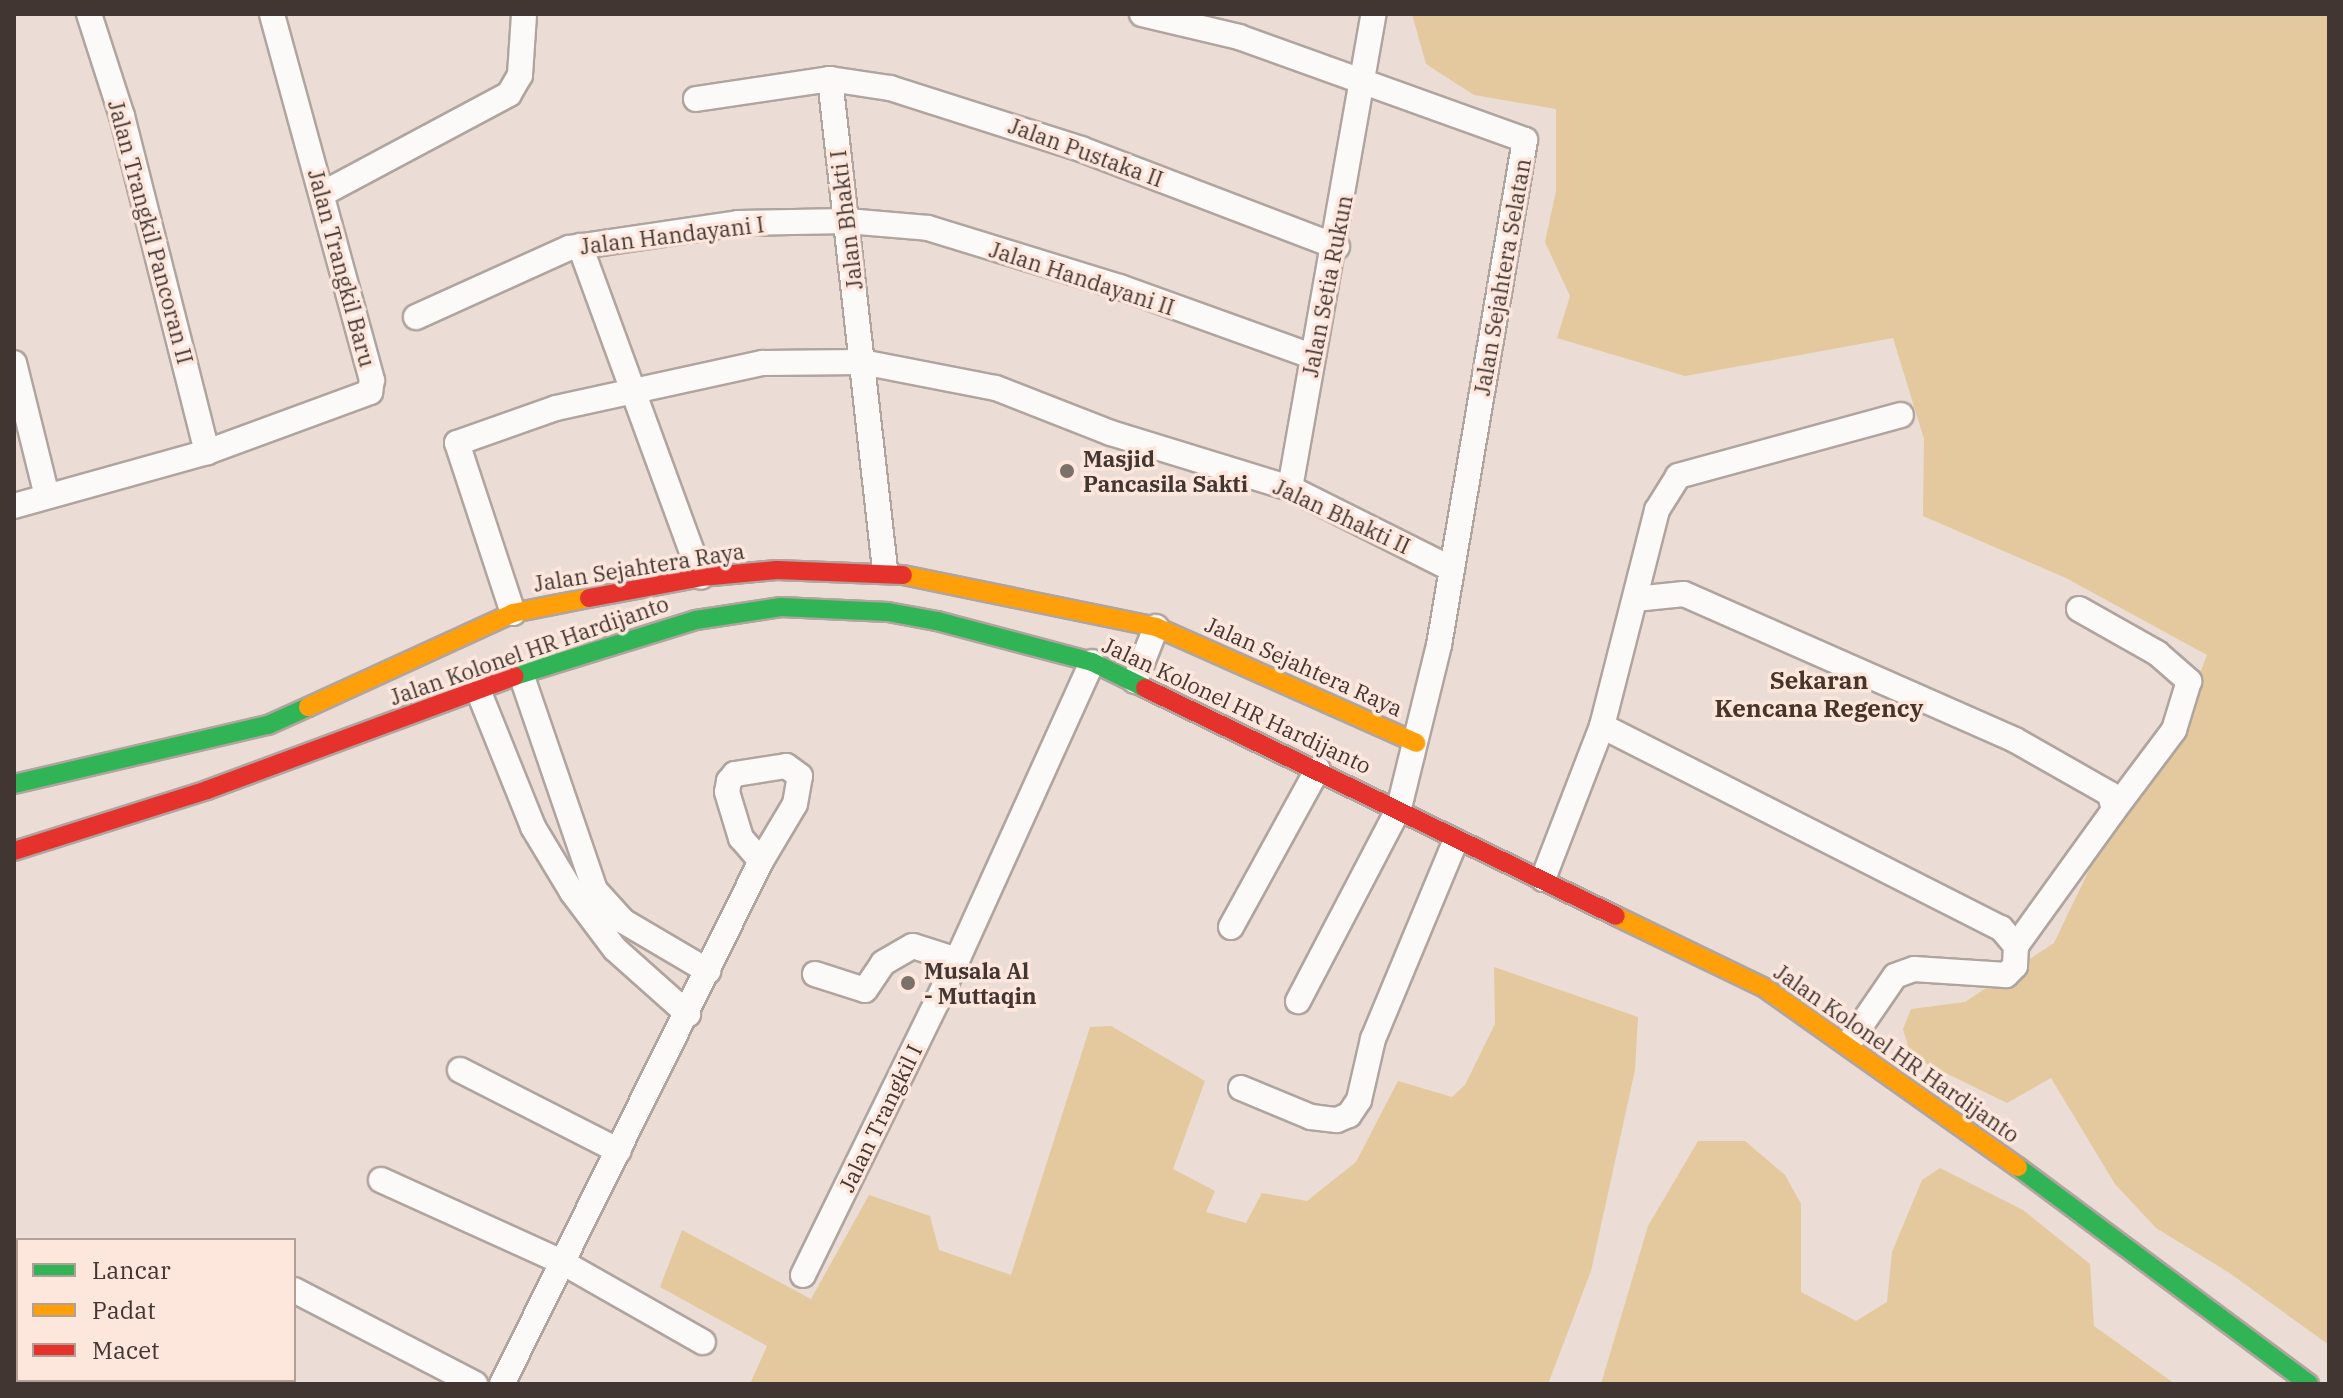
<!DOCTYPE html>
<style>
body{margin:0}
#map{position:relative;width:2343px;height:1398px;overflow:hidden;background:#ebdcd5;font-family:"IBM Plex Serif",serif}
div>[style]{position:absolute}
.green>*{inset:0;background:#e3c99d}
.roads{filter:drop-shadow(2px 0 #b0a49f) drop-shadow(-2px 0 #b0a49f) drop-shadow(0 2px #b0a49f) drop-shadow(0 -2px #b0a49f)}
.street>*{height:24px;margin:-12px;padding:0 12px;transform-origin:12px;border-radius:12px;background:#fcfaf9}
.fast>*{height:18px;margin:-9px;padding:0 9px;transform-origin:9px;border-radius:9px;background:#30b455}
.slow>*{height:18px;margin:-9px;padding:0 9px;transform-origin:9px;border-radius:9px;background:#ff9f0a}
.jam>*{height:18px;margin:-9px;padding:0 9px;transform-origin:9px;border-radius:9px;background:#e5322d}
.dots>*{width:22px;height:22px;translate:-50% -50%;box-sizing:border-box;border:4px solid #fde7dd;border-radius:50%}
span{translate:-50% -50%;white-space:nowrap;text-align:center;line-height:1.15;-webkit-text-stroke:7px #fde7dd;paint-order:stroke}
.street-label{font-size:22px;color:#413631}
.poi-label{font-size:22px;color:#413631;font-weight:700}
.left{translate:0 -50%;text-align:left}
.neighbourhood-label{font-size:24px;color:#49342a;font-weight:700}
.frame{position:absolute;inset:0;border:16px solid #413631;pointer-events:none}
.legend{position:absolute;left:16px;top:1238px;width:280px;height:144px;box-sizing:border-box;background:#fde7dd;border:2px solid #b2a098;margin:0;padding:10px 14px;list-style:none;font-size:24px;color:#413631}
.legend li{display:flex;align-items:center;gap:16px;height:40px}
.legend b{width:40px;border:2px solid #b2a098}
</style>
<div id="map">
<div class="green">
<i style="clip-path:polygon(1412px 14px,2329px 14px,2329px 1345px,2228px 1272px,2156px 1228px,2115px 1184px,2051px 1078px,2007px 1103px,1911px 1056px,1903px 1029px,1911px 1009px,1965px 1002px,2054px 943px,2125px 795px,2176px 735px,2207px 655px,2066px 578px,1923px 516px,1924px 439px,1893px 338px,1685px 376px,1557px 338px,1570px 296px,1545px 242px,1556px 191px,1556px 109px,1474px 95px,1426px 64px)"></i>
<i style="clip-path:polygon(1494px 967px,1638px 1017px,1635px 1070px,1591px 1271px,1548px 1384px,750px 1384px,767px 1346px,660px 1287px,682px 1230px,811px 1299px,869px 1195px,930px 1216px,939px 1250px,1011px 1275px,1090px 1027px,1111px 1026px,1205px 1081px,1173px 1169px,1215px 1191px,1206px 1212px,1246px 1223px,1262px 1193px,1307px 1201px,1356px 1162px,1398px 1081px,1452px 1097px,1465px 1085px,1495px 1024px)"></i>
<i style="clip-path:polygon(1698px 1141px,1745px 1141px,1785px 1175px,1801px 1204px,1801px 1292px,1856px 1321px,1887px 1302px,1892px 1252px,1922px 1180px,1940px 1168px,2023px 1210px,2090px 1264px,2094px 1326px,2175px 1384px,1601px 1384px,1648px 1226px)"></i>
</div>
<div class="roads">
<div class="street">
<i style="left:89px;top:14px;width:107px;rotate:72.1deg"></i>
<i style="left:122px;top:116px;width:347px;rotate:75.8deg"></i>
<i style="left:1142px;top:14px;width:100px;rotate:13.3deg"></i>
<i style="left:1239px;top:37px;width:304px;rotate:19.8deg"></i>
<i style="left:1525px;top:140px;width:512px;rotate:99.66deg"></i>
<i style="left:1439px;top:645px;width:168px;rotate:103.8deg"></i>
<i style="left:1399px;top:808px;width:218px;rotate:117.6deg"></i>
<i style="left:830px;top:79px;width:495px;rotate:83.6deg"></i>
<i style="left:696px;top:99px;width:135px;rotate:-8.5deg"></i>
<i style="left:830px;top:79px;width:61px;rotate:8.5deg"></i>
<i style="left:890px;top:88px;width:201px;rotate:17.7deg"></i>
<i style="left:1081px;top:149px;width:274px;rotate:20.9deg"></i>
<i style="left:322px;top:194px;width:212px;rotate:-28.1deg"></i>
<i style="left:509px;top:94px;width:22px;rotate:-60deg"></i>
<i style="left:520px;top:75px;width:61px;rotate:-86.2deg"></i>
<i style="left:580px;top:246px;width:352px;rotate:69.9deg"></i>
<i style="left:416px;top:317px;width:168px;rotate:-24.3deg"></i>
<i style="left:569px;top:248px;width:171px;rotate:-8.4deg"></i>
<i style="left:738px;top:223px;width:109px;rotate:-1.1deg"></i>
<i style="left:847px;top:221px;width:81px;rotate:4.9deg"></i>
<i style="left:928px;top:228px;width:201px;rotate:17.1deg"></i>
<i style="left:1120px;top:287px;width:204px;rotate:19.8deg"></i>
<i style="left:14px;top:363px;width:137px;rotate:76.1deg"></i>
<i style="left:1290px;top:488px;width:481px;rotate:-80deg"></i>
<i style="left:14px;top:506px;width:200px;rotate:-15.6deg"></i>
<i style="left:207px;top:452px;width:174px;rotate:-20.2deg"></i>
<i style="left:370px;top:392px;width:12px;rotate:-81deg"></i>
<i style="left:372px;top:380px;width:379px;rotate:-105.3deg"></i>
<i style="left:1635px;top:599px;width:49px;rotate:-5.8deg"></i>
<i style="left:1684px;top:594px;width:362px;rotate:23.8deg"></i>
<i style="left:2015px;top:740px;width:109px;rotate:29.6deg"></i>
<i style="left:2110px;top:794px;width:16px;rotate:76deg"></i>
<i style="left:2114px;top:810px;width:168px;rotate:125.8deg"></i>
<i style="left:2079px;top:609px;width:90px;rotate:29.4deg"></i>
<i style="left:2157px;top:653px;width:43px;rotate:41.2deg"></i>
<i style="left:2189px;top:681px;width:51px;rotate:107deg"></i>
<i style="left:2174px;top:730px;width:100px;rotate:126.9deg"></i>
<i style="left:513px;top:613px;width:179px;rotate:-108.2deg"></i>
<i style="left:457px;top:443px;width:105px;rotate:-19.5deg"></i>
<i style="left:556px;top:408px;width:212px;rotate:-12.3deg"></i>
<i style="left:763px;top:363px;width:99px;rotate:-0.6deg"></i>
<i style="left:862px;top:362px;width:136px;rotate:11deg"></i>
<i style="left:996px;top:388px;width:123px;rotate:21.4deg"></i>
<i style="left:1111px;top:433px;width:187px;rotate:17.1deg"></i>
<i style="left:1290px;top:488px;width:181px;rotate:26.6deg"></i>
<i style="left:521px;top:674px;width:228px;rotate:71.1deg"></i>
<i style="left:595px;top:890px;width:42px;rotate:47.9deg"></i>
<i style="left:623px;top:921px;width:99px;rotate:30.5deg"></i>
<i style="left:1135px;top:681px;width:58px;rotate:-68.7deg"></i>
<i style="left:478px;top:690px;width:148px;rotate:68.1deg"></i>
<i style="left:533px;top:827px;width:76px;rotate:59deg"></i>
<i style="left:572px;top:892px;width:71px;rotate:53deg"></i>
<i style="left:615px;top:949px;width:98px;rotate:41.7deg"></i>
<i style="left:1602px;top:726px;width:223px;rotate:-75.7deg"></i>
<i style="left:1657px;top:510px;width:40px;rotate:-58deg"></i>
<i style="left:1678px;top:476px;width:231px;rotate:-15.3deg"></i>
<i style="left:1543px;top:879px;width:164px;rotate:-68.9deg"></i>
<i style="left:1602px;top:726px;width:447px;rotate:26.9deg"></i>
<i style="left:2001px;top:928px;width:23px;rotate:50deg"></i>
<i style="left:2016px;top:946px;width:20px;rotate:93deg"></i>
<i style="left:2015px;top:966px;width:13px;rotate:135deg"></i>
<i style="left:2006px;top:975px;width:92px;rotate:-176.3deg"></i>
<i style="left:1914px;top:969px;width:20px;rotate:160deg"></i>
<i style="left:1895px;top:976px;width:81px;rotate:124.5deg"></i>
<i style="left:1231px;top:927px;width:180px;rotate:-61.2deg"></i>
<i style="left:815px;top:974px;width:52px;rotate:17.7deg"></i>
<i style="left:865px;top:990px;width:32px;rotate:-56deg"></i>
<i style="left:883px;top:963px;width:34px;rotate:-30deg"></i>
<i style="left:913px;top:946px;width:46px;rotate:17.7deg"></i>
<i style="left:460px;top:1070px;width:178px;rotate:27deg"></i>
<i style="left:1241px;top:1088px;width:76px;rotate:22.5deg"></i>
<i style="left:1311px;top:1117px;width:26px;rotate:7deg"></i>
<i style="left:1337px;top:1120px;width:13px;rotate:-23deg"></i>
<i style="left:1349px;top:1115px;width:18px;rotate:-56deg"></i>
<i style="left:1359px;top:1100px;width:63px;rotate:-77.1deg"></i>
<i style="left:1373px;top:1039px;width:213px;rotate:-67.4deg"></i>
<i style="left:381px;top:1180px;width:199px;rotate:24.4deg"></i>
<i style="left:562px;top:1262px;width:162px;rotate:29.6deg"></i>
<i style="left:803px;top:1275px;width:351px;rotate:-63.9deg"></i>
<i style="left:957px;top:960px;width:327px;rotate:-65.6deg"></i>
<i style="left:14px;top:1279px;width:4px;rotate:27deg"></i>
<i style="left:294px;top:1290px;width:204px;rotate:27.4deg"></i>
<i style="left:166px;top:1384px;width:5px;rotate:-53deg"></i>
<i style="left:502px;top:1384px;width:584px;rotate:-63.65deg"></i>
<i style="left:761px;top:861px;width:66px;rotate:-59.2deg"></i>
<i style="left:795px;top:804px;width:28px;rotate:-80deg"></i>
<i style="left:800px;top:776px;width:17px;rotate:-144deg"></i>
<i style="left:786px;top:766px;width:52px;rotate:171.1deg"></i>
<i style="left:735px;top:774px;width:9px;rotate:131deg"></i>
<i style="left:729px;top:781px;width:11px;rotate:100deg"></i>
<i style="left:727px;top:792px;width:48px;rotate:73.1deg"></i>
<i style="left:741px;top:838px;width:30px;rotate:49deg"></i>
</div>
<div class="fast">
<i style="left:515px;top:676px;width:189px;rotate:-17.2deg"></i>
<i style="left:696px;top:620px;width:86px;rotate:-8.7deg"></i>
<i style="left:781px;top:607px;width:107px;rotate:2.7deg"></i>
<i style="left:888px;top:612px;width:50px;rotate:10.4deg"></i>
<i style="left:937px;top:621px;width:160px;rotate:14.8deg"></i>
<i style="left:1092px;top:662px;width:59px;rotate:26.1deg"></i>
<i style="left:14px;top:784px;width:261px;rotate:-13.1deg"></i>
<i style="left:268px;top:725px;width:44px;rotate:-24.2deg"></i>
<i style="left:2018px;top:1167px;width:363px;rotate:36.7deg"></i>
</div>
<div class="slow">
<i style="left:903px;top:575px;width:258px;rotate:11.6deg"></i>
<i style="left:1156px;top:627px;width:285px;rotate:24deg"></i>
<i style="left:308px;top:707px;width:226px;rotate:-24.6deg"></i>
<i style="left:513px;top:613px;width:77px;rotate:-11.2deg"></i>
<i style="left:1616px;top:916px;width:165px;rotate:25.8deg"></i>
<i style="left:1765px;top:988px;width:310px;rotate:35.3deg"></i>
</div>
<div class="jam">
<i style="left:589px;top:598px;width:114px;rotate:-10.6deg"></i>
<i style="left:701px;top:577px;width:76px;rotate:-5.3deg"></i>
<i style="left:777px;top:570px;width:126px;rotate:2.3deg"></i>
<i style="left:1145px;top:688px;width:523px;rotate:25.83deg"></i>
<i style="left:14px;top:851px;width:202px;rotate:-17.5deg"></i>
<i style="left:207px;top:790px;width:328px;rotate:-20.3deg"></i>
</div>
</div>
<div class="dots">
<i style="left:1067px;top:471px;background:#7c706a"></i>
<i style="left:908px;top:983px;background:#7c706a"></i>
</div>
<div class="street-label">
<span style="left:1086px;top:152px;rotate:20deg">Jalan Pustaka II</span>
<span style="left:846px;top:220px;rotate:-97deg">Jalan Bhakti I</span>
<span style="left:151px;top:232px;rotate:75deg">Jalan Trangkil Pancoran II</span>
<span style="left:672px;top:235px;rotate:-7deg">Jalan Handayani I</span>
<span style="left:342px;top:268px;rotate:75deg">Jalan Trangkil Baru</span>
<span style="left:1502px;top:277px;rotate:-80deg">Jalan Sejahtera Selatan</span>
<span style="left:1082px;top:278px;rotate:18deg">Jalan Handayani II</span>
<span style="left:1327px;top:286px;rotate:-79deg">Jalan Setia Rukun</span>
<span style="left:1342px;top:516px;rotate:25deg">Jalan Bhakti II</span>
<span style="left:639px;top:567px;rotate:-9deg">Jalan Sejahtera Raya</span>
<span style="left:529px;top:650px;rotate:-19deg">Jalan Kolonel HR Hardijanto</span>
<span style="left:1304px;top:666px;rotate:24deg">Jalan Sejahtera Raya</span>
<span style="left:1237px;top:705px;rotate:25deg">Jalan Kolonel HR Hardijanto</span>
<span style="left:1897px;top:1053px;rotate:35deg">Jalan Kolonel HR Hardijanto</span>
<span style="left:880px;top:1118px;rotate:-64deg">Jalan Trangkil I</span>
</div>
<div class="poi-label">
<span class="left" style="left:1083px;top:471px">Masjid<br>Pancasila Sakti</span>
<span class="left" style="left:924px;top:983px">Musala Al<br>- Muttaqin</span>
</div>
<div class="neighbourhood-label">
<span style="left:1819px;top:695px">Sekaran<br>Kencana Regency</span>
</div>
<div class="frame"></div>
<ul class="legend">
<li><b style="height:10px;background:#30b455"></b>Lancar</li>
<li><b style="height:10px;background:#ff9f0a"></b>Padat</li>
<li><b style="height:10px;background:#e5322d"></b>Macet</li>
</ul>
</div>
